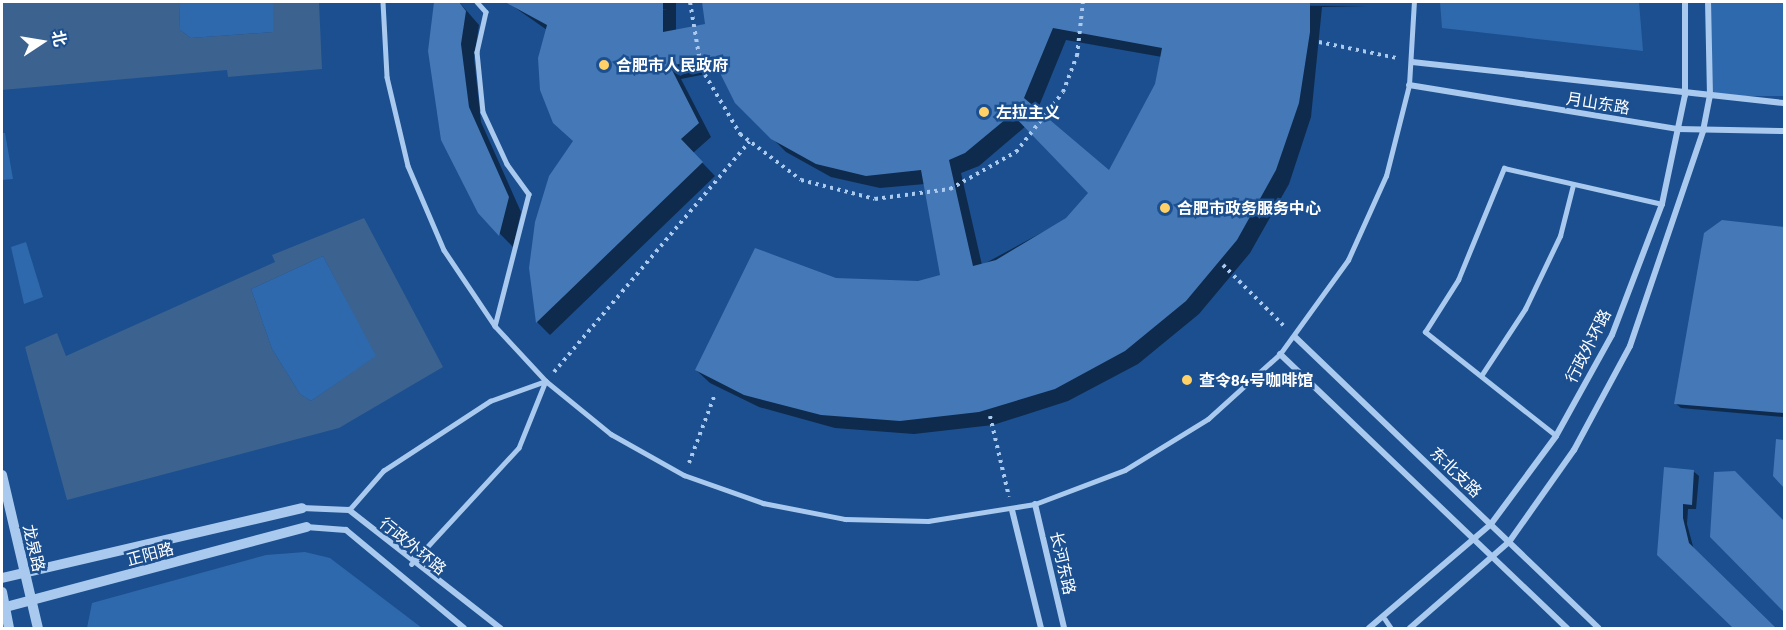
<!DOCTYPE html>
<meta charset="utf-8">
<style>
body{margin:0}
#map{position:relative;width:1786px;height:630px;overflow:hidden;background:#1b4f8f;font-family:Barlow,"Noto Sans SC",sans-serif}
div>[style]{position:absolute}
.green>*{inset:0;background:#2e69ad;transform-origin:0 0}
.water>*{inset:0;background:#3c6290}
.shadow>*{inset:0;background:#0007}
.building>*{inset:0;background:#4478b7}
.path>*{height:4px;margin-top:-2px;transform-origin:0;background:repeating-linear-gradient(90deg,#a9c9ee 0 3px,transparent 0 7.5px)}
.service>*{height:4.5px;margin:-2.25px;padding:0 2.25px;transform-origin:2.25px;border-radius:2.25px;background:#a9c9ee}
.minor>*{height:6px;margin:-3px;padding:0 3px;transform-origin:3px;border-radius:3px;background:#a9c9ee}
.tertiary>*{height:10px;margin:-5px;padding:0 5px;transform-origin:5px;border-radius:5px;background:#a9c9ee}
.dots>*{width:16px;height:16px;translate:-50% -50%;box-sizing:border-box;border:3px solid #1b4f8f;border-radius:50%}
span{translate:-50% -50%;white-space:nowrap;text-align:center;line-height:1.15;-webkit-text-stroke:5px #1b4f8f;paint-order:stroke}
.poi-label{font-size:16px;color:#fff;font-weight:700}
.left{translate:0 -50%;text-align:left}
.street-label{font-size:16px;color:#fff}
.frame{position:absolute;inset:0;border:3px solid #fff;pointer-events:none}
.north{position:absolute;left:12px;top:12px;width:60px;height:60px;-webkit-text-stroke:4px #1b4f8f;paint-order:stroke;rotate:78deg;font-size:16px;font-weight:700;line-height:24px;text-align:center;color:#fff}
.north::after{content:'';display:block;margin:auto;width:21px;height:27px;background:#fff;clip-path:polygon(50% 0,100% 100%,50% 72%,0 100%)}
</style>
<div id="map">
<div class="green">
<i style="clip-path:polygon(179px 2px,273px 2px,273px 32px,191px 38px,180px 30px)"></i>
<i style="clip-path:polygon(1440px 2px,1639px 2px,1643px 51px,1442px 28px)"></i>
<i style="left:1708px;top:2px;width:76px;height:94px"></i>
<i style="clip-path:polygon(2px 133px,5px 133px,13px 179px,2px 180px)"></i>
<i style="clip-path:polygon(26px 242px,43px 297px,24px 304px,11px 247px)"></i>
<i style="clip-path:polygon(323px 256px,377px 356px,311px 401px,300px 394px,272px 349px,251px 289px)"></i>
<i style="clip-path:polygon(305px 552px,330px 558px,422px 628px,87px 628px,92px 603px,266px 555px)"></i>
</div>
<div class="water">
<i style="clip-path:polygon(2px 2px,179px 2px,180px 30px,191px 38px,273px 32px,273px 2px,319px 2px,322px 69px,228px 77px,227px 70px,2px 90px)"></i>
<i style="clip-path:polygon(evenodd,364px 218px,443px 367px,339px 428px,67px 500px,25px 347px,57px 333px,66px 356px,275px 262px,272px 255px,364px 218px,323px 256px,376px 356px,311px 401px,300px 394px,272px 349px,251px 289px,323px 256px)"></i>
</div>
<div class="shadow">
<i style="clip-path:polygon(435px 2px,459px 2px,479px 25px,474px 58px,481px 122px,521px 212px,513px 247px,479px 212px,430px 51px)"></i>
<i style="clip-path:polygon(evenodd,507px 2px,676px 2px,676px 31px,707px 25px,704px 2px,1368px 6px,1322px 7px,1311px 117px,1289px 184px,1250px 253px,1199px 314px,1138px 364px,1068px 401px,993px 425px,914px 434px,835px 428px,759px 407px,710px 383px,696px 370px,836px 279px,918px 282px,942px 276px,925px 184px,880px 188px,831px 177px,786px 152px,736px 102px,721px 71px,681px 79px,711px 137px,693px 153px,715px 176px,550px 335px,537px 322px,530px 268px,575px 142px,547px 30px,507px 2px,1066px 40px,1162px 57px,1157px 84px,1109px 172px,1037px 111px,1066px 40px,507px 2px,1026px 126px,1091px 193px,1067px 219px,982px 265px,961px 173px,979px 166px,1026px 126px)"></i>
<i style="clip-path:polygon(1722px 222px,1784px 228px,1784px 417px,1681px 408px,1675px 403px)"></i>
<i style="clip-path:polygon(1777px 441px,1784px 441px,1784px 485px,1775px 476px)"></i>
<i style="clip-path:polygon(1693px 471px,1699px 476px,1696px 509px,1688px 509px,1687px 524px,1694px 550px,1773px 628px,1734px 628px,1659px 554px)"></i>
<i style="clip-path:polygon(1734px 473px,1784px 523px,1784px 610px,1711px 536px)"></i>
</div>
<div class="building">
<i style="clip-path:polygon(434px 2px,459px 2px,466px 11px,461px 44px,469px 107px,509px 197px,499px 236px,478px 213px,441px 140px,428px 51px)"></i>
<i style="clip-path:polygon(evenodd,505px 2px,663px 2px,663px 32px,705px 24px,702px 2px,1310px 2px,1310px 32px,1299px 103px,1276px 170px,1237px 240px,1186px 301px,1125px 351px,1055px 389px,979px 412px,900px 421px,821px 415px,744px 395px,695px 370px,755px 248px,836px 278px,918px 281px,940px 275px,921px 170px,866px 176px,816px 164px,771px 139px,735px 103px,712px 57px,670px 66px,699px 123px,681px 139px,703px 162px,536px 323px,529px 268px,535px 222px,549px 176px,573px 141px,553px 123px,540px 90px,538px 58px,547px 25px,505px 2px,1053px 28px,1162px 48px,1155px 84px,1109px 170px,1024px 98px,1053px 28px,505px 2px,1012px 114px,1088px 193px,1066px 218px,996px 260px,973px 266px,949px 160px,965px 153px,1012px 114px)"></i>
<i style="clip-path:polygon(1722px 220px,1784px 227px,1784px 413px,1674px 404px,1704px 233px)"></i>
<i style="clip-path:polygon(1776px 439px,1784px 440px,1784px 488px,1773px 476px)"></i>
<i style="clip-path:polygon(1664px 467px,1694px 470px,1692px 505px,1683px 504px,1683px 518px,1689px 543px,1776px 628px,1733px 628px,1657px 555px)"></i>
<i style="clip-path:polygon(1735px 471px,1784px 521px,1784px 612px,1710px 537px,1714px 472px)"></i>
</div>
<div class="path">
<i style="left:690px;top:2px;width:67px;rotate:80.5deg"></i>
<i style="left:701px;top:68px;width:77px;rotate:59.4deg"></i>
<i style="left:740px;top:134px;width:76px;rotate:37deg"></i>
<i style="left:801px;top:180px;width:76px;rotate:14.4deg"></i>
<i style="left:875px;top:199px;width:76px;rotate:-7.6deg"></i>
<i style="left:950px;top:189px;width:76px;rotate:-29.3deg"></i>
<i style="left:1016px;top:152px;width:76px;rotate:-51.9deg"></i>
<i style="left:1063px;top:92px;width:39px;rotate:-69deg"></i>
<i style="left:1077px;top:56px;width:54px;rotate:-83.7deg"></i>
<i style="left:1319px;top:42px;width:80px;rotate:11.6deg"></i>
<i style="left:1223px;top:265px;width:86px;rotate:45deg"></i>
<i style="left:554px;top:372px;width:302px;rotate:-49.7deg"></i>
<i style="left:990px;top:416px;width:83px;rotate:76.8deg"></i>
<i style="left:689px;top:463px;width:71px;rotate:-69.3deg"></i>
</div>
<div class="service">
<i style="left:383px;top:2px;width:75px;rotate:86.9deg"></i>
<i style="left:387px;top:77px;width:91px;rotate:76.7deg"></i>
<i style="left:408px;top:166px;width:91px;rotate:66.8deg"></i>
<i style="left:444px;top:250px;width:92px;rotate:56.1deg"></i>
<i style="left:495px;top:326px;width:75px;rotate:47.2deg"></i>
<i style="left:546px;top:381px;width:84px;rotate:39.2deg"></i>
<i style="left:611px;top:434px;width:84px;rotate:29.3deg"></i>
<i style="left:684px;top:475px;width:84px;rotate:19.5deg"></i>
<i style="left:763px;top:503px;width:84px;rotate:11deg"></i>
<i style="left:845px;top:519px;width:83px;rotate:1.4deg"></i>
<i style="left:928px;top:521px;width:108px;rotate:-9deg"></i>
<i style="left:1035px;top:504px;width:96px;rotate:-20.7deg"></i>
<i style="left:1125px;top:470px;width:97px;rotate:-31.6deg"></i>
<i style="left:1208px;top:419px;width:97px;rotate:-42.1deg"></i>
<i style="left:1280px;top:354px;width:116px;rotate:-54.1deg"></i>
<i style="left:1348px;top:260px;width:92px;rotate:-65.7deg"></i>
<i style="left:1386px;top:176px;width:94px;rotate:-75.8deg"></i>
<i style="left:1409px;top:85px;width:83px;rotate:-86.6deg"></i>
<i style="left:477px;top:2px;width:13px;rotate:48deg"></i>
<i style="left:486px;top:12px;width:41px;rotate:102.7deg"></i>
<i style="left:477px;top:52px;width:60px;rotate:84.3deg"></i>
<i style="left:483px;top:112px;width:57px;rotate:65.2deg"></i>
<i style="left:507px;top:164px;width:37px;rotate:54deg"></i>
<i style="left:529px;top:194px;width:136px;rotate:104.4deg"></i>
<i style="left:1481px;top:376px;width:80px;rotate:-56.7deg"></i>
<i style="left:1525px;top:309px;width:81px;rotate:-64.4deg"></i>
<i style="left:1560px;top:236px;width:53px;rotate:-75.7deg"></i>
<i style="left:1556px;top:436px;width:167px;rotate:-141.6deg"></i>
<i style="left:1425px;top:332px;width:62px;rotate:-57.6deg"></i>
<i style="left:1458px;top:280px;width:121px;rotate:-67.7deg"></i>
<i style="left:1504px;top:168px;width:162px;rotate:12.8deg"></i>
<i style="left:349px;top:510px;width:52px;rotate:-48.9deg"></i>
<i style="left:383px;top:471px;width:128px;rotate:-33.2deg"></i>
<i style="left:490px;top:401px;width:59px;rotate:-19.7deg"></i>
<i style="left:546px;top:381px;width:72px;rotate:111.9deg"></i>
<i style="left:519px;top:448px;width:158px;rotate:132.7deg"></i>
<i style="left:1385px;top:619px;width:11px;rotate:56deg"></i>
</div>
<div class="minor">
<i style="left:1412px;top:62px;width:374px;rotate:6.3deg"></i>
<i style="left:1409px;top:85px;width:273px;rotate:9.3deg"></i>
<i style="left:1678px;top:129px;width:106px;rotate:1.1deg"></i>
<i style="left:1295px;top:337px;width:420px;rotate:43.8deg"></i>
<i style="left:1280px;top:354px;width:397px;rotate:43.7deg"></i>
<i style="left:1035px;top:504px;width:127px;rotate:76.8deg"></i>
<i style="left:302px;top:508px;width:47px;rotate:2.4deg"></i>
<i style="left:349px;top:510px;width:192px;rotate:38deg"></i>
<i style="left:1012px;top:510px;width:122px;rotate:76.2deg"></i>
<i style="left:306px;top:527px;width:40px;rotate:4.3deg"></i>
<i style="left:346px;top:530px;width:153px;rotate:39.7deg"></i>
<i style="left:1369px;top:628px;width:160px;rotate:-40.4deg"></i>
<i style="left:1491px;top:524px;width:109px;rotate:-53.5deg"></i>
<i style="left:1556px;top:436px;width:115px;rotate:-61deg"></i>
<i style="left:1612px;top:335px;width:140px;rotate:-69.1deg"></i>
<i style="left:1662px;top:204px;width:111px;rotate:-78.1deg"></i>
<i style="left:1685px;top:95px;width:93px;rotate:-90deg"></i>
<i style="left:1410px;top:628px;width:131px;rotate:-41deg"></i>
<i style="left:1509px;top:542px;width:113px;rotate:-54.8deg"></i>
<i style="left:1574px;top:450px;width:118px;rotate:-61.7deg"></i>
<i style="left:1630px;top:346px;width:227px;rotate:-71.2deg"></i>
<i style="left:1703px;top:131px;width:36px;rotate:-79deg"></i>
<i style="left:1710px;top:96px;width:94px;rotate:-91.2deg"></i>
</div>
<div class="tertiary">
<i style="left:2px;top:475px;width:157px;rotate:76.8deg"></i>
<i style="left:2px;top:578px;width:308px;rotate:-13.1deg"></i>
<i style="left:2px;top:592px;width:37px;rotate:79deg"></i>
<i style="left:2px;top:608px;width:315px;rotate:-14.9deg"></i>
</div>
<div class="dots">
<i style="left:604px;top:65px;background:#ffd166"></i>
<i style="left:984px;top:112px;background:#ffd166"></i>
<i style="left:1165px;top:208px;background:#ffd166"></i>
<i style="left:1187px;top:380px;background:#ffd166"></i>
</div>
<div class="poi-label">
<span class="left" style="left:616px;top:65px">合肥市人民政府</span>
<span class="left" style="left:996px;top:112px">左拉主义</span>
<span class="left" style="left:1177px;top:208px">合肥市政务服务中心</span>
<span class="left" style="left:1199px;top:380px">查令84号咖啡馆</span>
</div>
<div class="street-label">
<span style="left:1598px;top:103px;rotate:9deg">月山东路</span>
<span style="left:1588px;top:346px;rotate:-63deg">行政外环路</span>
<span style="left:1456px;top:472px;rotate:44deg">东北支路</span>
<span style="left:413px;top:546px;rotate:39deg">行政外环路</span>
<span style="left:34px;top:548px;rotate:77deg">龙泉路</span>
<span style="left:150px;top:554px;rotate:-15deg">正阳路</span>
<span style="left:1063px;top:563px;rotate:77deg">长河东路</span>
</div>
<div class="frame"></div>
<div class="north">北</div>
</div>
